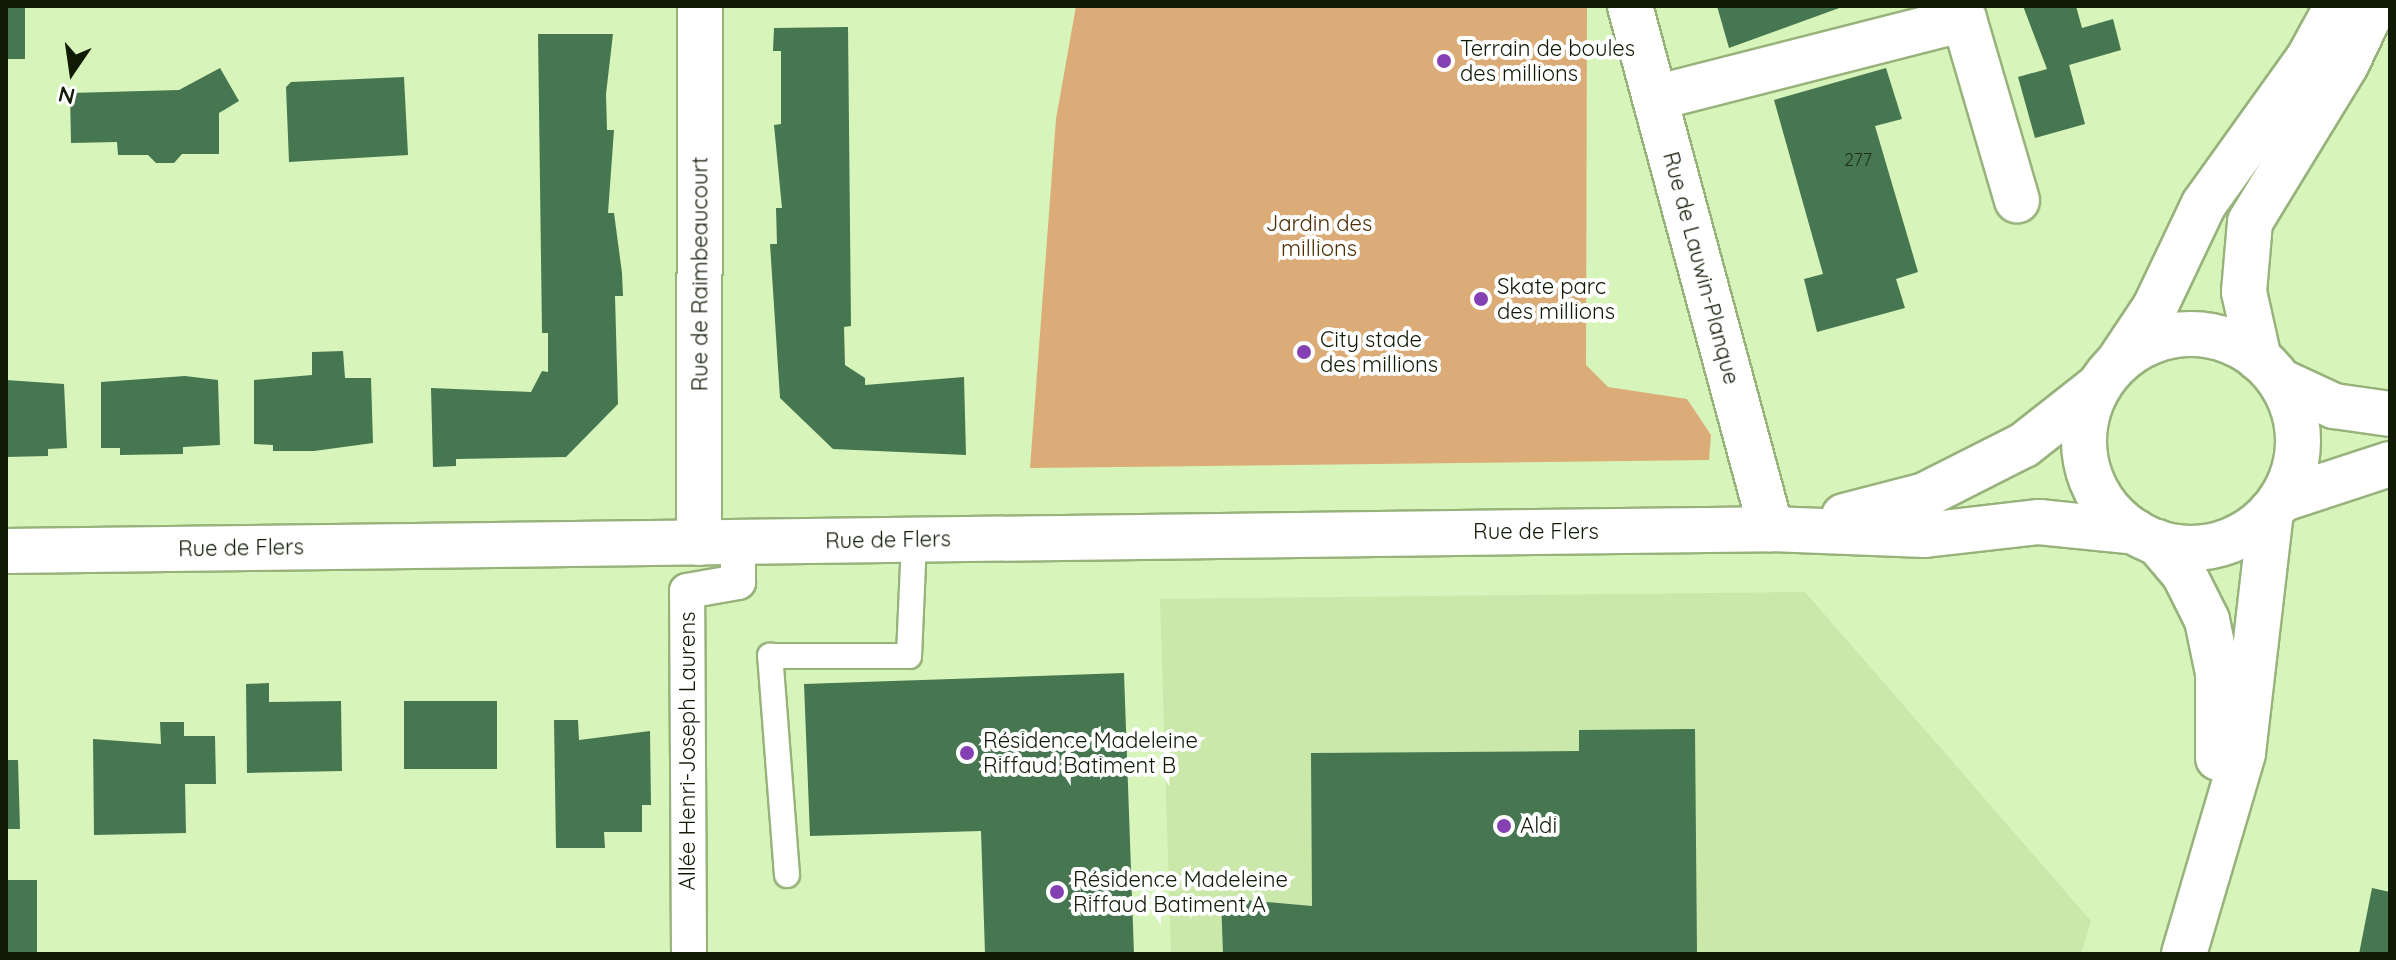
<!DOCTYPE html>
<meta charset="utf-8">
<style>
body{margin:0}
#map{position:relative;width:2396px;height:960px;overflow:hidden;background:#d7f4ba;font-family:Quicksand,sans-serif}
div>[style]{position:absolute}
.built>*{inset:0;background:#c9e8a9}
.green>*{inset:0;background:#dbac77}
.building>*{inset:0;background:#467750;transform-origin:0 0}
.roads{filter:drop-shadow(2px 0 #97b27b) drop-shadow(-2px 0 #97b27b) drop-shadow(0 2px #97b27b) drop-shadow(0 -2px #97b27b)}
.service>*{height:24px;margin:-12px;padding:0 12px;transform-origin:12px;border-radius:12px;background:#fff}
.pedestrian>*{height:34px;margin:-17px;padding:0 17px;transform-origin:17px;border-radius:17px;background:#fff}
.minor>*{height:44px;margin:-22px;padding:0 22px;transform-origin:22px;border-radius:22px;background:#fff}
.tertiary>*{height:44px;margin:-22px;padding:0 22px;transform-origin:22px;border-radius:22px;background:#fff}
.secondary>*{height:44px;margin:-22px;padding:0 22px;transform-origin:22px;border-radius:22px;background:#fff}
.secondary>.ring{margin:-22px;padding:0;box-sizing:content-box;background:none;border:44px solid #fff;border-radius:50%}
.dots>*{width:22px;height:22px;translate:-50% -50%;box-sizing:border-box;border:4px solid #fff;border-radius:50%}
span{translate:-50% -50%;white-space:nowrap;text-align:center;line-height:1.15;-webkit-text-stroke:8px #fff;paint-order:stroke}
.number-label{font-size:18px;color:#1e3118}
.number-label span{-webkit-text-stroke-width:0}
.poi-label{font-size:22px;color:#101a05}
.left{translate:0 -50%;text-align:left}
.park-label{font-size:22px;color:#4e2f03}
.street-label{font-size:22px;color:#101a05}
.frame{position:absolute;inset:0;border:8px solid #101a05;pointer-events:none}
.north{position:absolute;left:32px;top:32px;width:80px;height:80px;-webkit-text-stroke:6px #fff;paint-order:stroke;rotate:193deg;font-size:22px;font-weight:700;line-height:32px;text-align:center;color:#101a05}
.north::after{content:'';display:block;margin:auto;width:28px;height:36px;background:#101a05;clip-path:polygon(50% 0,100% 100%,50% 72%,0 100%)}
</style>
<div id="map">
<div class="built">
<i style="clip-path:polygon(1805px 592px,2091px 921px,2081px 954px,1171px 954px,1160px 599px)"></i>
</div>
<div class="green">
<i style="clip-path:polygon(1076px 6px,1587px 6px,1586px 365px,1608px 387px,1687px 399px,1711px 435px,1709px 460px,1030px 468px,1056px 119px)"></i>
</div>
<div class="building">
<i style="left:6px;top:6px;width:19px;height:53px"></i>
<i style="clip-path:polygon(1717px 6px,1842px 6px,1842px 7px,1729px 48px)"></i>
<i style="clip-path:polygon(2023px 6px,2076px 6px,2082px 28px,2113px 19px,2121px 50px,2069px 65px,2085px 124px,2035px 138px,2018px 77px,2047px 69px)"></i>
<i style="clip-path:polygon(848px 27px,851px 326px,844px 327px,845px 365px,865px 378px,865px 385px,964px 377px,966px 455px,833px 449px,780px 398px,770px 244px,777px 244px,776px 208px,782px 208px,774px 125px,781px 124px,781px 51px,773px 51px,774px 28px)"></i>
<i style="clip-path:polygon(538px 34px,613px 34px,606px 94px,607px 130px,614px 130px,608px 213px,614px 213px,622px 273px,623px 296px,615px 296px,618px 404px,566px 457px,456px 459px,456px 466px,433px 467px,431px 388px,531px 392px,542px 371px,548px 372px,548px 333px,542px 333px)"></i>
<i style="clip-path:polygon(220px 68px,239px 101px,219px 113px,219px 154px,182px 154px,174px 163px,156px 163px,148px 155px,118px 155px,117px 142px,71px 143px,70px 93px,179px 90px)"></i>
<i style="clip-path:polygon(1886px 68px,1902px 119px,1875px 126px,1918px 272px,1896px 279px,1905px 308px,1817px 332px,1804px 279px,1823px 274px,1774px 100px)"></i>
<i style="clip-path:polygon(404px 77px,408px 155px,289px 162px,286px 87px,291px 82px)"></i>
<i style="clip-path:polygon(343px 351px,345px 378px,371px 378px,373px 443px,314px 451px,273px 451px,273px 445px,254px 444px,254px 380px,312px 375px,312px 352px)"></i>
<i style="clip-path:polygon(185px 376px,218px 380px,220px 445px,183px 447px,183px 454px,120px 455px,120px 448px,101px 448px,101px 382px)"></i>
<i style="clip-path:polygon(6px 380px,64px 384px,67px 448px,48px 449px,48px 456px,6px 457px)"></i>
<i style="clip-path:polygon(1124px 673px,1134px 954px,985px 954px,981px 831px,810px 836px,804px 684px)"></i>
<i style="clip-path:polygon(269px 683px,269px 702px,341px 701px,342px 771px,247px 773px,246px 684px)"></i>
<i style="left:404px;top:701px;width:93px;height:68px"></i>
<i style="clip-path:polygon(554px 720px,578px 720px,579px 740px,650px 731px,651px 805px,642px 805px,642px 832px,604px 832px,605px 848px,556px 848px)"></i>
<i style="clip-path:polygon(160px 722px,184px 722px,184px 736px,215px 736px,216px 784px,185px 784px,186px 833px,94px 835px,93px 739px,161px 744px)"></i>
<i style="clip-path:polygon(1695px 729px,1697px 953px,1223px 954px,1221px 898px,1312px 906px,1311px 753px,1579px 751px,1579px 730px)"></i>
<i style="clip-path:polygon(6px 760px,18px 760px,20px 829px,6px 829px)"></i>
<i style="left:6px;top:880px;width:31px;height:74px"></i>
<i style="clip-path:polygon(2372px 888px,2390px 892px,2390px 954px,2359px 954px)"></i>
</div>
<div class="roads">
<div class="service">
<i style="left:787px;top:875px;width:220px;rotate:-94.4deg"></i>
<i style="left:770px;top:656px;width:139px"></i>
<i style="left:909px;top:656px;width:116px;rotate:-87.5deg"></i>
</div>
<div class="pedestrian">
<i style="left:689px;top:954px;width:363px;rotate:-90.3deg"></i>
<i style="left:687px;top:591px;width:52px;rotate:-10deg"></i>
<i style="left:738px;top:582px;width:39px;rotate:-90deg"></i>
</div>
<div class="minor">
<i style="left:1630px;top:6px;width:542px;rotate:74.91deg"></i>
<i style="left:1655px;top:98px;width:319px;rotate:-14.3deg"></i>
<i style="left:1964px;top:19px;width:189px;rotate:73.7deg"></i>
<i style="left:699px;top:543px;width:537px;rotate:-89.89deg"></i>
</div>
<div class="tertiary">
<i style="left:2259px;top:359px;width:69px;rotate:-102.6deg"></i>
<i style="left:2244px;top:292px;width:70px;rotate:-85.1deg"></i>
<i style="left:2250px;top:222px;width:184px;rotate:-58.6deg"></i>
<i style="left:2346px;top:65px;width:65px;rotate:-64.6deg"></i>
<i style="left:2119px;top:361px;width:65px;rotate:-56.3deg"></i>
<i style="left:2155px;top:307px;width:114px;rotate:-64.6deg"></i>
<i style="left:2204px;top:204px;width:178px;rotate:-54.4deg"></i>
<i style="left:2308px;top:59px;width:60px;rotate:-61.3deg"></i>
<i style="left:2157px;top:542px;width:42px;rotate:49.8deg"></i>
<i style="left:2184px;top:574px;width:51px;rotate:63.4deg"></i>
<i style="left:2207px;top:620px;width:54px;rotate:78.3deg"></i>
<i style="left:2218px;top:673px;width:85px;rotate:90deg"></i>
<i style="left:2184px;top:954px;width:209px;rotate:-73.6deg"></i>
<i style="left:2243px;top:753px;width:243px;rotate:-83.4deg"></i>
</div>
<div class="secondary">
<i class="ring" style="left:2084px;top:334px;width:170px;height:170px"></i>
<i style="left:2280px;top:381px;width:60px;rotate:24.8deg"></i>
<i style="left:2334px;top:406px;width:57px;rotate:8.1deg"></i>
<i style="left:2280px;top:500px;width:116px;rotate:-18.1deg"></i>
<i style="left:1844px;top:516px;width:84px;rotate:-14.5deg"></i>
<i style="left:1925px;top:495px;width:111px;rotate:-26.8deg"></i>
<i style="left:2024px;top:445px;width:95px;rotate:-38.2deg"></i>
<i style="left:6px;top:551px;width:1765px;rotate:-0.71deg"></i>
<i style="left:1771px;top:529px;width:154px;rotate:2.2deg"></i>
<i style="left:1925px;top:535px;width:115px;rotate:-6.5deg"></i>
<i style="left:2039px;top:522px;width:97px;rotate:5.9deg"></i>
</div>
</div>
<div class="dots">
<i style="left:1444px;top:61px;background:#8540b3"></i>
<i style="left:1481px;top:299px;background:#8540b3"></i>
<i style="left:1304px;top:352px;background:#8540b3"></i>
<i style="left:967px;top:753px;background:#8540b3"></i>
<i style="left:1504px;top:826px;background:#8540b3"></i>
<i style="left:1057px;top:892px;background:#8540b3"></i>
</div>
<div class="number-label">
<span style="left:1858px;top:160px">277</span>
</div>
<div class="poi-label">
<span class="left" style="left:1460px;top:61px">Terrain de boules<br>des millions</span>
<span class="left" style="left:1497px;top:299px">Skate parc<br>des millions</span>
<span class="left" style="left:1320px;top:352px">City stade<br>des millions</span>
<span class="left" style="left:983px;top:753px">Résidence Madeleine<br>Riffaud Batiment B</span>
<span class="left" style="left:1520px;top:826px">Aldi</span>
<span class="left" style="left:1073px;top:892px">Résidence Madeleine<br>Riffaud Batiment A</span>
</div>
<div class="park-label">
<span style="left:1319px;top:236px">Jardin des<br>millions</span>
</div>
<div class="street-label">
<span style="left:1701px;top:268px;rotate:75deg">Rue de Lauwin-Planque</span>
<span style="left:700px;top:274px;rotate:-90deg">Rue de Raimbeaucourt</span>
<span style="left:1536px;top:532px">Rue de Flers</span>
<span style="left:888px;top:540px;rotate:-1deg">Rue de Flers</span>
<span style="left:241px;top:548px;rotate:-1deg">Rue de Flers</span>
<span style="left:688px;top:751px;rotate:-90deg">Allée Henri-Joseph Laurens</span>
</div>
<div class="frame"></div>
<div class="north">N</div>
</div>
